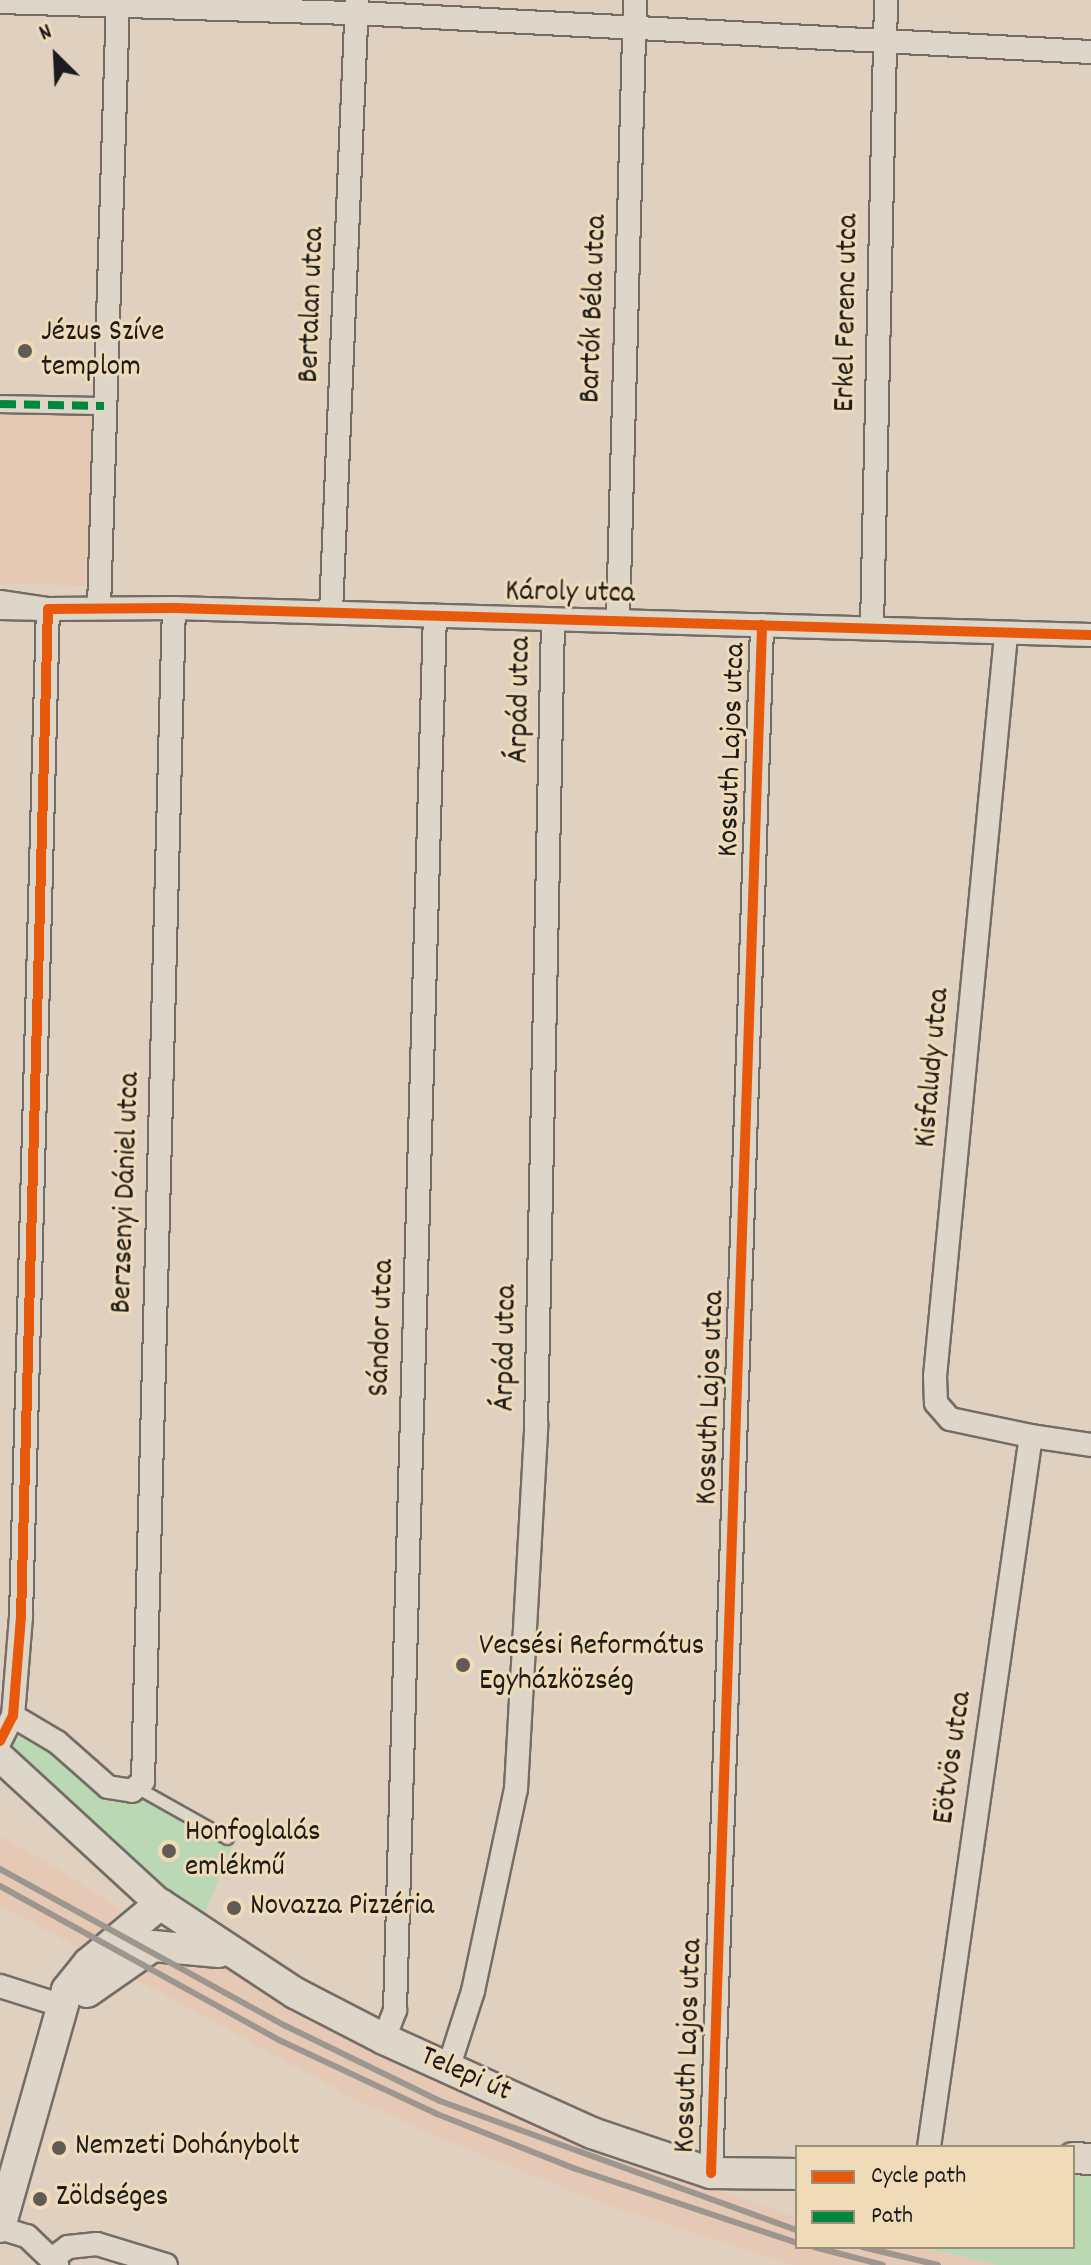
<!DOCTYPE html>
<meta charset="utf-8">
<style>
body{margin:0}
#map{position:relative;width:1091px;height:2265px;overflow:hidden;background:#e0d0c0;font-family:Dekko,sans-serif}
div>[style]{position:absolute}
.built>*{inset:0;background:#e5c9b5;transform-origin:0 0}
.green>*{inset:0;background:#bbd8b4}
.roads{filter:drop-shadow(2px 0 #746d66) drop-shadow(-2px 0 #746d66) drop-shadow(0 2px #746d66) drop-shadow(0 -2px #746d66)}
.service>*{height:11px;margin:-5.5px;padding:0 5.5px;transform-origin:5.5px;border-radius:5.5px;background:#ded6c9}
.pedestrian>*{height:16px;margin:-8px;padding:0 8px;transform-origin:8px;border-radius:8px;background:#ded6c9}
.minor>*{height:22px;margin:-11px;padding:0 11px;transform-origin:11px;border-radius:11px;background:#ded6c9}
.tertiary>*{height:28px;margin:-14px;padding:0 14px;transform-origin:14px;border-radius:14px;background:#ded6c9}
.secondary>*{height:30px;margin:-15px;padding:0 15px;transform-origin:15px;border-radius:15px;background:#ded6c9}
.rail>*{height:6px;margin:-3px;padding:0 3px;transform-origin:3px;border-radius:3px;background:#9c968e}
.quiet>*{height:8px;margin-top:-4px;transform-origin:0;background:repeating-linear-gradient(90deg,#00873e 0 16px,transparent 0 24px)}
.cycleway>*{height:10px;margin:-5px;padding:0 5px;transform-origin:5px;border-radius:5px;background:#e8590c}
.dots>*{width:22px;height:22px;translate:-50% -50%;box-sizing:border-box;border:4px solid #f0dbb9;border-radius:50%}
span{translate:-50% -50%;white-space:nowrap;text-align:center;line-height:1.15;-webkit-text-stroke:6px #f0dbb9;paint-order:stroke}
.street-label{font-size:30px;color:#1c1c1c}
.poi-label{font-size:30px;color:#1c1c1c}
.left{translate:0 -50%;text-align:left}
.legend{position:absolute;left:795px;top:2145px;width:280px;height:104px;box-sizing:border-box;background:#f0dbb9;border:2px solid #9b8f7a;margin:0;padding:10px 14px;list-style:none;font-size:24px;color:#1c1c1c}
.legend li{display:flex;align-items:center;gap:16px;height:40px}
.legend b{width:40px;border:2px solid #9b8f7a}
.north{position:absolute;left:16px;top:16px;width:80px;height:80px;-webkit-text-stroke:6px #f0dbb9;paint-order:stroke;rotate:336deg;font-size:22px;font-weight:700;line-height:32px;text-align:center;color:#1c1c1c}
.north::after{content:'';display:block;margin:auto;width:28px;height:36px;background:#1c1c1c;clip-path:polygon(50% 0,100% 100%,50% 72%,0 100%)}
</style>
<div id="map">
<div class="built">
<i style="left:0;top:412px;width:99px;height:171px;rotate:2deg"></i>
<i style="clip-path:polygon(0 1837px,66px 1873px,189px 1958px,234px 1972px,303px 2016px,413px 2072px,591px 2145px,797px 2218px,797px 2247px,920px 2247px,999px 2265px,793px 2265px,607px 2205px,432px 2135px,351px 2097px,0 1905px)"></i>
</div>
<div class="green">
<i style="clip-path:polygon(24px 1732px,136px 1799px,149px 1800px,232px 1847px,201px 1922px,164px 1894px,9px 1748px)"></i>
<i style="clip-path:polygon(1073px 2166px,1091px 2167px,1091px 2265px,999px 2265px,920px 2247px,1073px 2247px)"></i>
</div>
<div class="roads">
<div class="service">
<i style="left:138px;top:1788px;width:102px;rotate:29.3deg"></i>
</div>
<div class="pedestrian">
<i style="left:0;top:404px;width:104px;rotate:1.1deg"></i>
</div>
<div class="minor">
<i style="left:0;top:2px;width:356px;rotate:1.8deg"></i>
<i style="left:356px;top:13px;width:736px;rotate:3.04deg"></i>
<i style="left:0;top:602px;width:49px;rotate:8.3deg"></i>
<i style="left:48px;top:609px;width:48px;rotate:-178.8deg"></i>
<i style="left:99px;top:608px;width:608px;rotate:-88.21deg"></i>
<i style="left:331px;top:612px;width:613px;rotate:-87.57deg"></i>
<i style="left:618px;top:620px;width:620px;rotate:-88.43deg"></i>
<i style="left:872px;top:627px;width:627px;rotate:-88.72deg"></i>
<i style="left:1006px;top:635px;width:744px;rotate:95.47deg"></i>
<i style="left:935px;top:1376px;width:27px;rotate:88deg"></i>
<i style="left:936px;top:1403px;width:21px;rotate:49deg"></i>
<i style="left:950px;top:1419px;width:83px;rotate:11.9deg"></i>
<i style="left:13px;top:1716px;width:51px;rotate:30.6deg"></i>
<i style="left:57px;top:1742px;width:68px;rotate:41.4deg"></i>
<i style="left:108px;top:1787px;width:24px;rotate:9deg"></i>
<i style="left:132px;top:1791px;width:15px;rotate:-42deg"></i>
<i style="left:143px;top:1781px;width:1173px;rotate:-88.49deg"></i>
<i style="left:0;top:1741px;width:28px;rotate:-63deg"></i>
<i style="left:13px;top:1716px;width:99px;rotate:-85.4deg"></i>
<i style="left:21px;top:1617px;width:1008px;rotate:-88.47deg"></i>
<i style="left:48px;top:609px;width:126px;rotate:-0.5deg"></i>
<i style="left:174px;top:608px;width:917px;rotate:1.69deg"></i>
<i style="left:0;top:1986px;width:63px;rotate:17.6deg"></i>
<i style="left:384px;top:2039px;width:31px;rotate:-69deg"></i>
<i style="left:395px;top:2010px;width:1395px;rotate:-88.36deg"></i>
<i style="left:448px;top:2069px;width:82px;rotate:-72.2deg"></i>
<i style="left:473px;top:1991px;width:207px;rotate:-78deg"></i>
<i style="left:516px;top:1789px;width:364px;rotate:-86.8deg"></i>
<i style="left:536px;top:1426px;width:806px;rotate:-88.79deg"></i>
<i style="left:929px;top:2147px;width:718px;rotate:-81.84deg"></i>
<i style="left:1031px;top:1436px;width:61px;rotate:8.5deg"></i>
<i style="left:711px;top:2173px;width:1549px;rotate:-88.11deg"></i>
<i style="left:0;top:2228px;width:28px;rotate:17deg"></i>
<i style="left:27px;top:2236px;width:42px;rotate:44deg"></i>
<i style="left:52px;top:2259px;width:20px;rotate:-37deg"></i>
<i style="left:68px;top:2247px;width:29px;rotate:-6deg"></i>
<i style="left:97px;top:2244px;width:72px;rotate:16.9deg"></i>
</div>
<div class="tertiary">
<i style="left:0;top:1757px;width:217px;rotate:42.6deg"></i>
</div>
<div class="secondary">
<i style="left:160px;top:1904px;width:162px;rotate:33.4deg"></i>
<i style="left:295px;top:1993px;width:100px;rotate:27.3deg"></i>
<i style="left:384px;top:2039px;width:228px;rotate:24.3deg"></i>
<i style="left:592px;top:2133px;width:126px;rotate:18.6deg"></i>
<i style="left:711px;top:2173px;width:86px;rotate:0.7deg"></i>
<i style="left:87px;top:1992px;width:80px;rotate:-34.9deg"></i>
<i style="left:153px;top:1946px;width:66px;rotate:5.2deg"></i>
<i style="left:1073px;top:2158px;width:18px;rotate:3deg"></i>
<i style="left:0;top:2227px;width:246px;rotate:-74.2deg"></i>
<i style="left:67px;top:1990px;width:35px;rotate:-51deg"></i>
<i style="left:89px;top:1963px;width:92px;rotate:-39.7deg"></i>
</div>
</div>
<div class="rail">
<i style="left:0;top:1869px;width:326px;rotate:28.8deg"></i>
<i style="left:286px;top:2026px;width:171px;rotate:26deg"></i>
<i style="left:440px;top:2101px;width:380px;rotate:19.9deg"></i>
<i style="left:0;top:1886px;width:319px;rotate:28.9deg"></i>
<i style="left:279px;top:2040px;width:174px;rotate:25.1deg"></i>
<i style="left:437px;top:2114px;width:149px;rotate:21.6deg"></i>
<i style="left:576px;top:2169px;width:233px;rotate:18.5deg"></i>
<i style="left:814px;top:2247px;width:71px;rotate:14.6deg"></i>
<i style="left:862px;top:2247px;width:78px;rotate:13.3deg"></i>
</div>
<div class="quiet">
<i style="left:0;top:404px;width:104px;rotate:1.1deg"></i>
</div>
<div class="cycleway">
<i style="left:0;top:1741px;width:28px;rotate:-63deg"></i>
<i style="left:13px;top:1716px;width:99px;rotate:-85.4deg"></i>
<i style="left:21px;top:1617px;width:1008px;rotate:-88.47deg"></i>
<i style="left:48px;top:609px;width:126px;rotate:-0.5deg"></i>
<i style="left:174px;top:608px;width:917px;rotate:1.69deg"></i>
<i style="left:711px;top:2173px;width:1549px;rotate:-88.11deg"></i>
</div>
<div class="dots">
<i style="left:25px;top:351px;background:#615b55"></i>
<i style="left:463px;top:1665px;background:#615b55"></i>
<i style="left:169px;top:1851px;background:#615b55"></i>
<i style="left:234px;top:1908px;background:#615b55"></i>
<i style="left:59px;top:2148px;background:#615b55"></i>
<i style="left:40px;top:2199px;background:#615b55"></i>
</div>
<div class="street-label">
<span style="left:314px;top:305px;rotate:-88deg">Bertalan utca</span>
<span style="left:596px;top:309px;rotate:-88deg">Bartók Béla utca</span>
<span style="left:849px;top:313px;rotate:-89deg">Erkel Ferenc utca</span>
<span style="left:570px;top:595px;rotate:1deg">Károly utca</span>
<span style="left:522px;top:700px;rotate:-89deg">Árpád utca</span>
<span style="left:734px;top:750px;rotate:-88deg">Kossuth Lajos utca</span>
<span style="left:935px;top:1068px;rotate:-85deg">Kisfaludy utca</span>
<span style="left:128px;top:1193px;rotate:-88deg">Berzsenyi Dániel utca</span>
<span style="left:384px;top:1328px;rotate:-88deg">Sándor utca</span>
<span style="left:508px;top:1348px;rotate:-89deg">Árpád utca</span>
<span style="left:713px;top:1398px;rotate:-88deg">Kossuth Lajos utca</span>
<span style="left:955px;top:1758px;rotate:-82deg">Eötvös utca</span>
<span style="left:691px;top:2046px;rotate:-88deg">Kossuth Lajos utca</span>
<span style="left:465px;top:2076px;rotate:24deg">Telepi út</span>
</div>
<div class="poi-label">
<span class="left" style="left:41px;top:351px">Jézus Szíve<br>templom</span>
<span class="left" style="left:479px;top:1665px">Vecsési Református<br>Egyházközség</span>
<span class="left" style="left:185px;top:1851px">Honfoglalás<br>emlékmű</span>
<span class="left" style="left:250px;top:1908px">Novazza Pizzéria</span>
<span class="left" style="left:75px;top:2148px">Nemzeti Dohánybolt</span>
<span class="left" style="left:56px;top:2199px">Zöldséges</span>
</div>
<ul class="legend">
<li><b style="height:10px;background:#e8590c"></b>Cycle path</li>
<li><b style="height:10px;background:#00873e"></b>Path</li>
</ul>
<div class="north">N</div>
</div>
